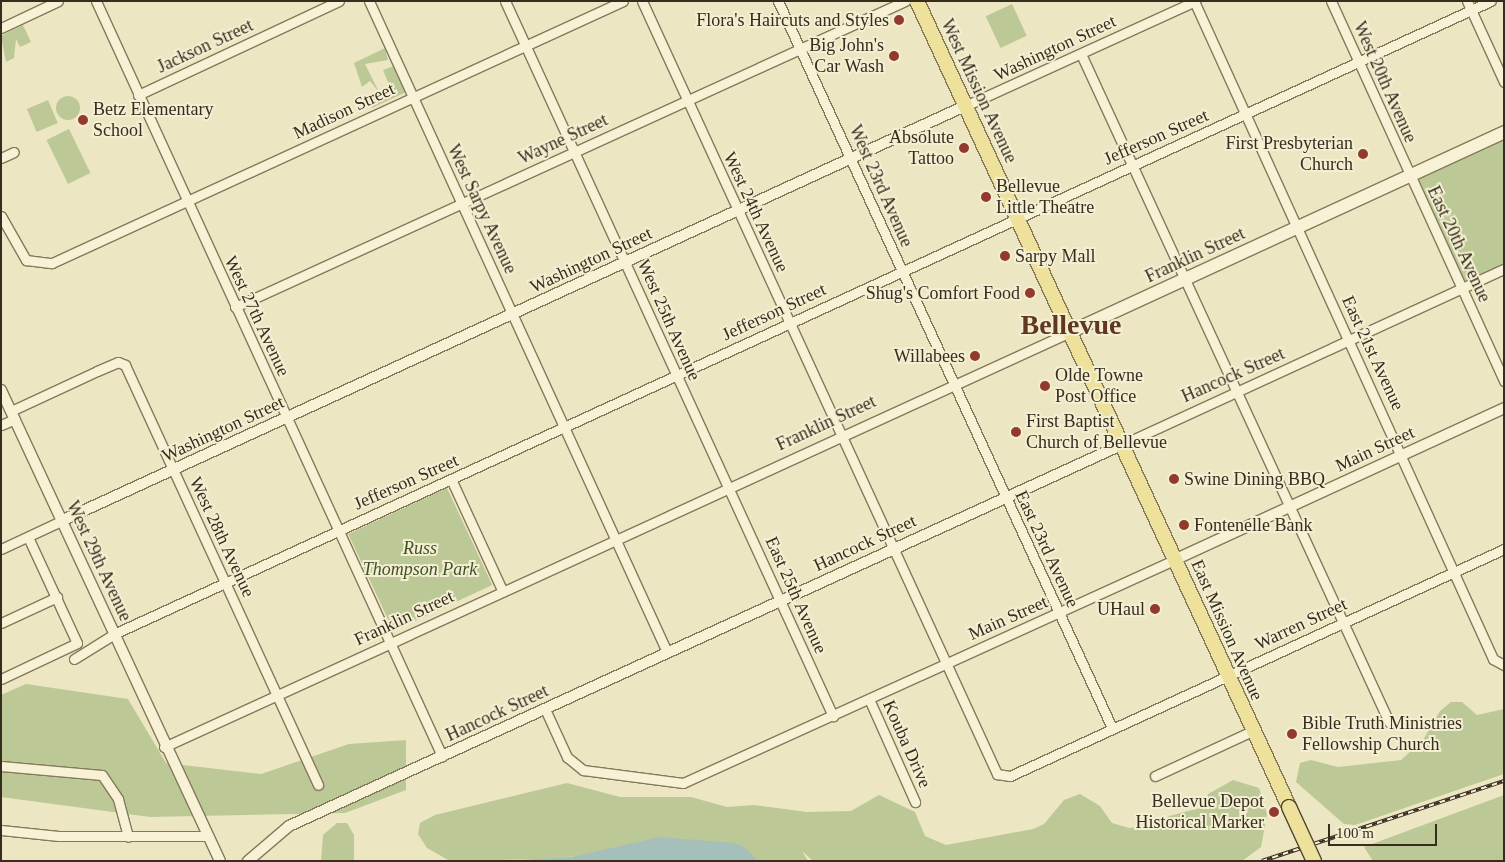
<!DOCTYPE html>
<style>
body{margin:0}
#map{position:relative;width:1505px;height:862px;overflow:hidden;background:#ece6c2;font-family:Georgia,serif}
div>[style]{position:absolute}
.green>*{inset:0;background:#bcc997;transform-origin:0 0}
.round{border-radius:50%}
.water>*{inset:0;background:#a5bfbb}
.roads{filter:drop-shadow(1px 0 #85785a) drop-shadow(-1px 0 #85785a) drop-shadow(0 1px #85785a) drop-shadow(0 -1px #85785a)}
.minor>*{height:9px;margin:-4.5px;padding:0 4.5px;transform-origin:4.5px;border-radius:4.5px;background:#f7f2d5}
.tertiary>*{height:10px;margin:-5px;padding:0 5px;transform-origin:5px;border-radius:5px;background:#f7f2d5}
.secondary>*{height:12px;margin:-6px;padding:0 6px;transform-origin:6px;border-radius:6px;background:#f7f2d5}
.primary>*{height:14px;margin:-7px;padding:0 7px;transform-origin:7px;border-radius:7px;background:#eee19b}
.rail>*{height:4px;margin-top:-2px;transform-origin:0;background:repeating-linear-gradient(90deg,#f4efd2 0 5.5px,#362d1e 0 11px);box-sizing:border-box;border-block:1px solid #362d1e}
.bridges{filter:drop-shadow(1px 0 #53452e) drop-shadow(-1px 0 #53452e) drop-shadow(0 1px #53452e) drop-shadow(0 -1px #53452e)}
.primary-bridge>*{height:14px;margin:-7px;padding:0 7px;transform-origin:7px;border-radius:7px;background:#eee19b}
.dots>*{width:14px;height:14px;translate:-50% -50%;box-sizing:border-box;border:2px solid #f4efd2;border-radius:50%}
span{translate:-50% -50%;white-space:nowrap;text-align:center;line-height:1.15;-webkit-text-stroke:4px #f4efd2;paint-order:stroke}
.poi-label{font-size:18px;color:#362d1e}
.right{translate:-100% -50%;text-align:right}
.left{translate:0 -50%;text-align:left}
.street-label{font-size:18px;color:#362d1e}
.park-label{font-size:18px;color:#3f5125;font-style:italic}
.town-label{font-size:28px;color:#60371f;font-weight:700}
.frame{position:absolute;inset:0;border:2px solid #362d1e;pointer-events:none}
.scale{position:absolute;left:1328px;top:824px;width:109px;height:22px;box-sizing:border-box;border:2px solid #362d1e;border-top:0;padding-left:6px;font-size:15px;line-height:18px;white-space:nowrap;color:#362d1e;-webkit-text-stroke:4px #f4efd2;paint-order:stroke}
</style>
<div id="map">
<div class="green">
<i style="left:1012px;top:4px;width:35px;height:29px;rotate:65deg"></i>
<i style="clip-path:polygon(23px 25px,31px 42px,20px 47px,16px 39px,14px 58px,6px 62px,1px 36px)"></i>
<i style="clip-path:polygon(385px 48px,388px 60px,365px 64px,379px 92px,370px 81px,362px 87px,354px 63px)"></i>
<i style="clip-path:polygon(394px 66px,406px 92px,372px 108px,368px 100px,390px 87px,383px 70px)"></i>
<i class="round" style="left:56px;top:96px;width:24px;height:24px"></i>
<i style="left:48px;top:100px;width:25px;height:23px;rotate:67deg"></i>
<i style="left:69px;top:129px;width:49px;height:25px;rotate:64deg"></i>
<i style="clip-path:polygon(1504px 140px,1504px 269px,1467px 286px,1419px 179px)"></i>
<i style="left:447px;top:488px;width:107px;height:109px;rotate:65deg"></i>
<i style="clip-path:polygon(26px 684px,128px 699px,166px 763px,261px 774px,349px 744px,406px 740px,406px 790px,345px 813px,150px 817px,1px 797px,1px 695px)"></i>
<i style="clip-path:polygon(1451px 702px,1462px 702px,1477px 715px,1504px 709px,1504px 774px,1355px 825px,1344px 824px,1296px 782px,1300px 763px,1311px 760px,1338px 767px,1401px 760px,1423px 740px,1440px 711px)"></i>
<i style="clip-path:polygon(1233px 780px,1259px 788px,1267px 814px,1261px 847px,1242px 861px,813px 861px,802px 851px,808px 861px,758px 861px,734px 843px,543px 859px,450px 861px,427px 848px,418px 834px,420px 823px,435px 815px,567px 783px,620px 797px,691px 797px,727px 807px,754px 805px,807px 812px,851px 811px,879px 795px,915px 812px,925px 836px,946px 845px,1033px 829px,1044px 824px,1064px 800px,1080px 794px,1100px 806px,1112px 823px,1129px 828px,1155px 826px,1169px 816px,1204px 807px,1208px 794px)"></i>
<i style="clip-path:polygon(1504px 795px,1504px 861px,1373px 861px,1364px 847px)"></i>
<i style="clip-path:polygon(337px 823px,347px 823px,354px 835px,354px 861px,321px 861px,323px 835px)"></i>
</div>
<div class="water">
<i style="clip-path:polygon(660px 837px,734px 843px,746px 848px,758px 861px,501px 861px,571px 857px)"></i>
</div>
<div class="roads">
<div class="minor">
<i style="left:96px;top:1px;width:831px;rotate:65.38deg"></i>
<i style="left:369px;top:1px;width:716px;rotate:65.4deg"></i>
<i style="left:505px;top:1px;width:787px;rotate:65.36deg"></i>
<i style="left:642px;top:1px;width:851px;rotate:65.33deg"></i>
<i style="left:997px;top:774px;width:13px;rotate:9deg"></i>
<i style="left:1010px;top:776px;width:544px;rotate:-24.68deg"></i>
<i style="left:778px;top:1px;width:800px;rotate:65.32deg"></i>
<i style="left:1194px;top:1px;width:723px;rotate:65.56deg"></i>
<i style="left:1493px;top:659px;width:13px;rotate:29deg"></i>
<i style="left:1331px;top:1px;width:418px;rotate:65.5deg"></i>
<i style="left:1467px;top:1px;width:89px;rotate:65.4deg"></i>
<i style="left:1px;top:28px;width:63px;rotate:-25.3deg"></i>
<i style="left:1081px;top:54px;width:736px;rotate:65.25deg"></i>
<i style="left:138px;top:95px;width:222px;rotate:-25.1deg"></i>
<i style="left:965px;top:106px;width:253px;rotate:-24.5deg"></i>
<i style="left:1px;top:158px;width:14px;rotate:-25deg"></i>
<i style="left:1px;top:216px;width:51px;rotate:60.4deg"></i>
<i style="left:26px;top:260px;width:26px;rotate:7deg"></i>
<i style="left:52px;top:263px;width:628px;rotate:-24.65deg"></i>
<i style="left:235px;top:307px;width:737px;rotate:-24.55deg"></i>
<i style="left:11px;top:411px;width:95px;rotate:-24.9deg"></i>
<i style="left:97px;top:371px;width:23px;rotate:-23deg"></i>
<i style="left:118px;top:362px;width:8px;rotate:23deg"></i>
<i style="left:125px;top:365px;width:462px;rotate:65.3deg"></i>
<i style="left:1px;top:425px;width:15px;rotate:-23deg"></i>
<i style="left:1121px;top:445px;width:422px;rotate:-24.7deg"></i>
<i style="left:451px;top:479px;width:124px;rotate:65.3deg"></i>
<i style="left:1px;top:549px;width:66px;rotate:-25deg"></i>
<i style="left:1px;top:623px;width:62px;rotate:-24.9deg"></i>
<i style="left:74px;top:659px;width:49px;rotate:-31.8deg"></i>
<i style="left:116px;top:633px;width:1513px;rotate:-24.69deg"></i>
<i style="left:1px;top:679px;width:84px;rotate:-25.3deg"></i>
<i style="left:77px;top:643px;width:117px;rotate:-114.8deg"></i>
<i style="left:869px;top:699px;width:113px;rotate:65.9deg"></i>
<i style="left:545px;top:709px;width:53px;rotate:65.4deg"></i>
<i style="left:567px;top:757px;width:21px;rotate:39deg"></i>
<i style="left:583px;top:770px;width:101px;rotate:7.4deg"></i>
<i style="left:683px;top:783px;width:539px;rotate:-24.43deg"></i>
<i style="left:164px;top:747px;width:997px;rotate:-24.61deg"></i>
<i style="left:1px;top:766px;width:101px;rotate:5.1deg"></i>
<i style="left:102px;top:775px;width:29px;rotate:56deg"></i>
<i style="left:118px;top:799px;width:39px;rotate:75deg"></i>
<i style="left:1155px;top:776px;width:107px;rotate:-24.9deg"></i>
<i style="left:1px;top:830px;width:58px;rotate:5.9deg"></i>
<i style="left:59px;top:836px;width:149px"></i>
</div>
<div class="tertiary">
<i style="left:1px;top:390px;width:519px;rotate:65.06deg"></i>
<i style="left:61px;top:521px;width:995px;rotate:-24.66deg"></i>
<i style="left:1174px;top:560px;width:363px;rotate:-24.7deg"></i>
<i style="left:248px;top:861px;width:54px;rotate:-40.5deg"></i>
<i style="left:289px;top:826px;width:915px;rotate:-24.6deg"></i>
</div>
<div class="secondary">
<i style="left:1070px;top:332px;width:478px;rotate:-24.7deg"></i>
</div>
<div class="primary">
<i style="left:917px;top:1px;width:888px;rotate:65.22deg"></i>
</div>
</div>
<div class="rail">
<i style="left:1262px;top:861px;width:255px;rotate:-18.3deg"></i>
</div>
<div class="bridges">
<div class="primary-bridge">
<i style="left:1289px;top:807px;width:60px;rotate:65.2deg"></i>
</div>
</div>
<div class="dots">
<i style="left:899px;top:20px;background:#923b2d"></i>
<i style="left:894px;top:56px;background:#923b2d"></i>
<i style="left:83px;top:120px;background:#923b2d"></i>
<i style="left:964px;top:148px;background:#923b2d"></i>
<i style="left:1363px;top:154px;background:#923b2d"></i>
<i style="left:986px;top:197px;background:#923b2d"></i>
<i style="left:1005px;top:256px;background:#923b2d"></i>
<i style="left:1030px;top:293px;background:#923b2d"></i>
<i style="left:975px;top:356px;background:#923b2d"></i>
<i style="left:1045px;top:386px;background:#923b2d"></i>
<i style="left:1016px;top:432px;background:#923b2d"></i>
<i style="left:1174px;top:479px;background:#923b2d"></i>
<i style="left:1184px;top:525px;background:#923b2d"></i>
<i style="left:1155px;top:609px;background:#923b2d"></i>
<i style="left:1292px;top:734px;background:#923b2d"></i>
<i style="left:1274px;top:812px;background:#923b2d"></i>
</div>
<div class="poi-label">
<span class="right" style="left:889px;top:20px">Flora's Haircuts and Styles</span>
<span class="right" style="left:884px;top:56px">Big John's<br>Car Wash</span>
<span class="left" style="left:93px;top:120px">Betz Elementary<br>School</span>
<span class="right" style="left:954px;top:148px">Absolute<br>Tattoo</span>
<span class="right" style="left:1353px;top:154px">First Presbyterian<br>Church</span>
<span class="left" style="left:996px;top:197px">Bellevue<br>Little Theatre</span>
<span class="left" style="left:1015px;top:256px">Sarpy Mall</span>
<span class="right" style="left:1020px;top:293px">Shug's Comfort Food</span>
<span class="right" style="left:965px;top:356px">Willabees</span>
<span class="left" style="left:1055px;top:386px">Olde Towne<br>Post Office</span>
<span class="left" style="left:1026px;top:432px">First Baptist<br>Church of Bellevue</span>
<span class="left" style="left:1184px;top:479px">Swine Dining BBQ</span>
<span class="left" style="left:1194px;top:525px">Fontenelle Bank</span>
<span class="right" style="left:1145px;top:609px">UHaul</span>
<span class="left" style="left:1302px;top:734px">Bible Truth Ministries<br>Fellowship Church</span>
<span class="right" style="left:1264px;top:812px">Bellevue Depot<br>Historical Marker</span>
</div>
<div class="street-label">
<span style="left:205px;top:46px;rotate:-25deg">Jackson Street</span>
<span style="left:1055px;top:48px;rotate:-25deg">Washington Street</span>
<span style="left:1385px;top:82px;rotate:66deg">West 20th Avenue</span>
<span style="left:979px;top:91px;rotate:65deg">West Mission Avenue</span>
<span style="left:344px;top:111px;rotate:-25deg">Madison Street</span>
<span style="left:1156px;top:137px;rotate:-24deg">Jefferson Street</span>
<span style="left:563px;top:139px;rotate:-25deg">Wayne Street</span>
<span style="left:881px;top:186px;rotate:66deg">West 23rd Avenue</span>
<span style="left:482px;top:209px;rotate:65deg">West Sarpy Avenue</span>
<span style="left:756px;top:212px;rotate:65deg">West 24th Avenue</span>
<span style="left:1459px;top:244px;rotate:65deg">East 20th Avenue</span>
<span style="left:1195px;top:255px;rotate:-25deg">Franklin Street</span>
<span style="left:591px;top:260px;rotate:-25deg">Washington Street</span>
<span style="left:774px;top:312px;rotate:-25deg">Jefferson Street</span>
<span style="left:257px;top:316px;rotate:65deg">West 27th Avenue</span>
<span style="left:669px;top:320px;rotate:66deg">West 25th Avenue</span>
<span style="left:1373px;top:353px;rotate:65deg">East 21st Avenue</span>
<span style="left:1233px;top:375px;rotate:-24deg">Hancock Street</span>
<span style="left:826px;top:423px;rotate:-25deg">Franklin Street</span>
<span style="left:223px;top:429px;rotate:-25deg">Washington Street</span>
<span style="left:1375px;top:449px;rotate:-25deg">Main Street</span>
<span style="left:406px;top:482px;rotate:-24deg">Jefferson Street</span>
<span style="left:222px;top:537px;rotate:65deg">West 28th Avenue</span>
<span style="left:865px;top:543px;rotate:-25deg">Hancock Street</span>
<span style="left:1047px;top:549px;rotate:65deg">East 23rd Avenue</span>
<span style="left:99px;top:561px;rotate:65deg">West 29th Avenue</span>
<span style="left:796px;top:595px;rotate:66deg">East 25th Avenue</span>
<span style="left:404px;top:618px;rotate:-25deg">Franklin Street</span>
<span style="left:1008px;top:618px;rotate:-24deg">Main Street</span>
<span style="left:1301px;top:624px;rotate:-25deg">Warren Street</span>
<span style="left:1227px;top:630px;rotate:66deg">East Mission Avenue</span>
<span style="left:497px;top:713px;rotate:-25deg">Hancock Street</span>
<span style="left:907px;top:744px;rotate:66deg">Kouba Drive</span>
</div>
<div class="park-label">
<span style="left:420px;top:559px">Russ<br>Thompson Park</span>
</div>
<div class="town-label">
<span style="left:1071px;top:325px">Bellevue</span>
</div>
<div class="frame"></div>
<div class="scale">100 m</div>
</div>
